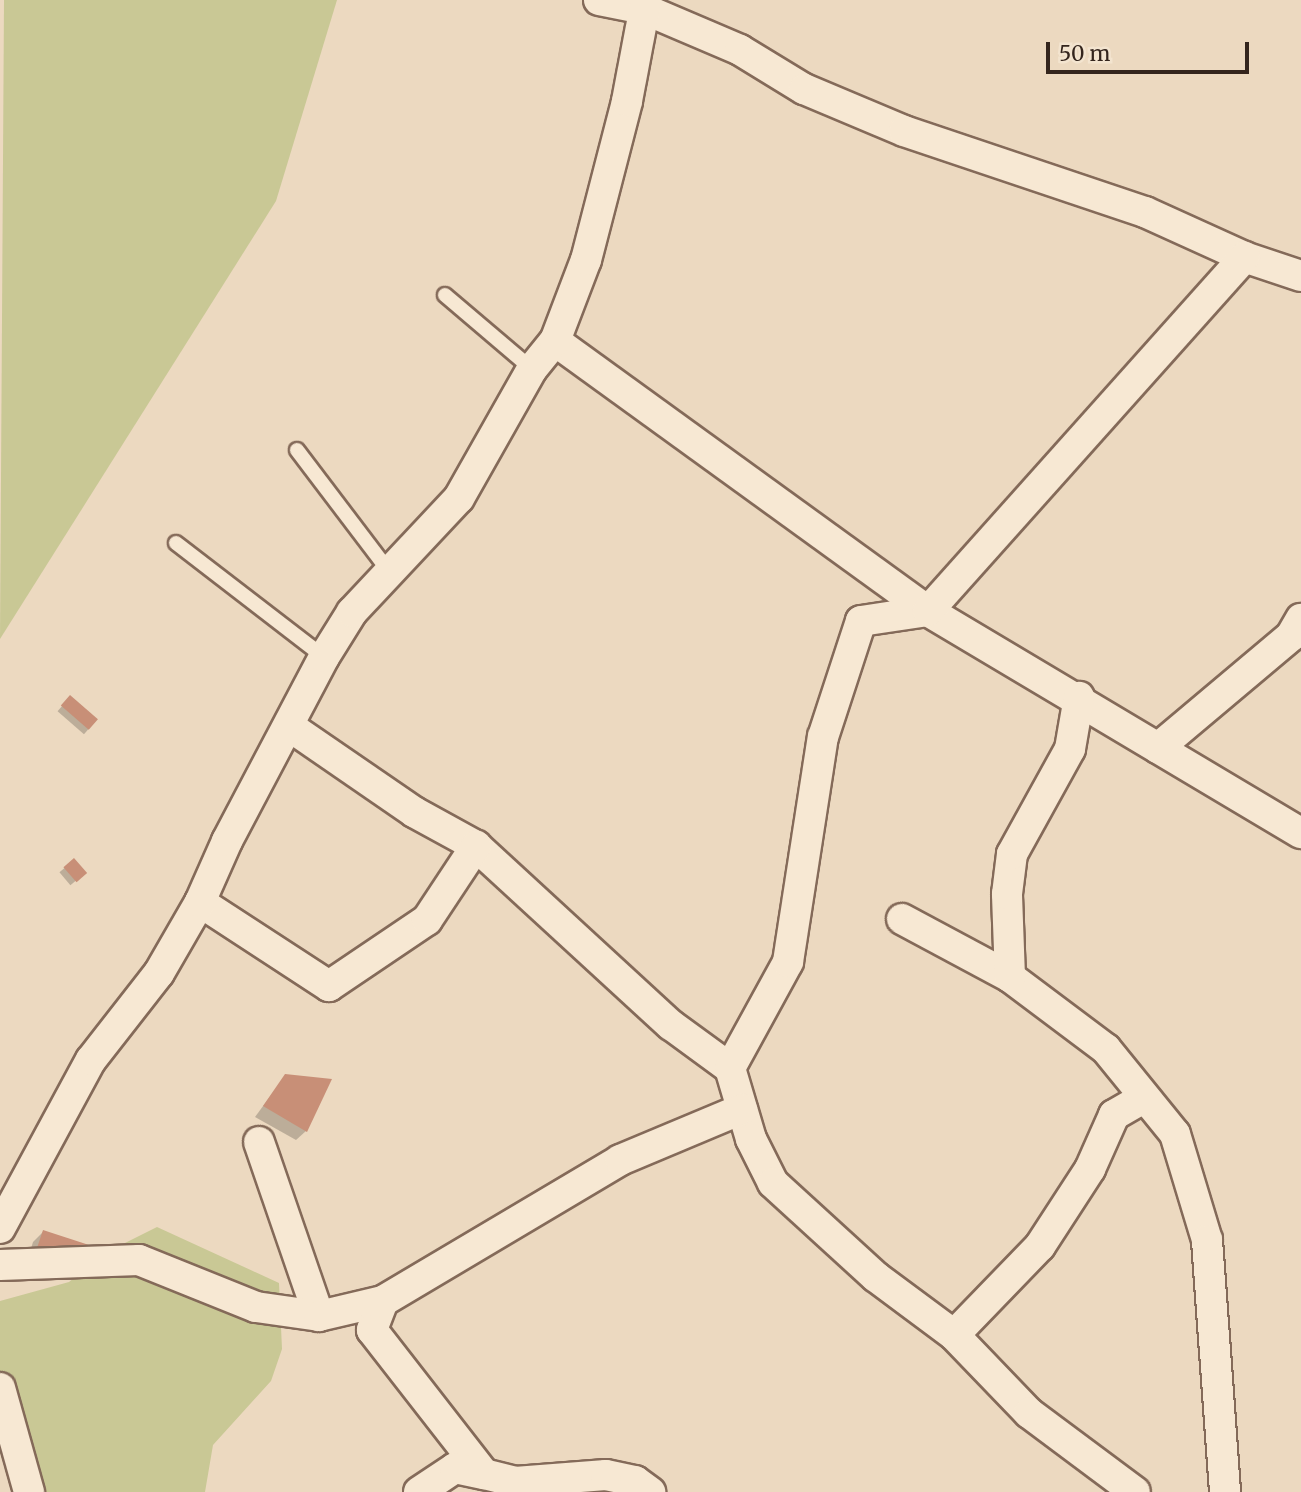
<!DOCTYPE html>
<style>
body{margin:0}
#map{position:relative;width:1301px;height:1492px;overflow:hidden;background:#ecd9c0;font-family:Merriweather,serif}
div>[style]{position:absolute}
.green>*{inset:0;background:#c9c895}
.shadow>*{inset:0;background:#0003;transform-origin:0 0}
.building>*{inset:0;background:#c88f77;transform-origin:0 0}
.roads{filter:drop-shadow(2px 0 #846a59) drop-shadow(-2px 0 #846a59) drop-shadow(0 2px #846a59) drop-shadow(0 -2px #846a59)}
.service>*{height:14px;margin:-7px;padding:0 7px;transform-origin:7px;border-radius:7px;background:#f7e8d3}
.minor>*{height:30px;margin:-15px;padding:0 15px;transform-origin:15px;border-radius:15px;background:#f7e8d3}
span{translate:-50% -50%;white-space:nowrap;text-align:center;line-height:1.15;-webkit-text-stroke:5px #f3e4cf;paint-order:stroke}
.scale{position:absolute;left:1046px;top:42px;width:203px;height:32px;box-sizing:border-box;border:4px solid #34251d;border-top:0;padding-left:9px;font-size:21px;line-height:24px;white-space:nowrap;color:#34251d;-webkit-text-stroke:5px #f3e4cf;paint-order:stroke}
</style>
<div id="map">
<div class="green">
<i style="clip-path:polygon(4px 0,337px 0,276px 201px,0 639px)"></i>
<i style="clip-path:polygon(157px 1227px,279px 1283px,282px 1349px,271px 1381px,213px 1445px,205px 1492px,38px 1492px,0 1419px,0 1301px,69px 1282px,107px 1252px)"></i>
</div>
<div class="shadow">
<i style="left:70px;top:697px;width:35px;height:19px;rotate:41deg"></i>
<i style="left:74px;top:860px;width:17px;height:19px;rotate:50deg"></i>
<i style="clip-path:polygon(285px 1076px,306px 1131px,296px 1140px,255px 1117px)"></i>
<i style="clip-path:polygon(43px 1232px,86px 1246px,27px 1261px,33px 1242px)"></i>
</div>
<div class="building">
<i style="left:70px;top:695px;width:37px;height:14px;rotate:41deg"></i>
<i style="left:74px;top:858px;width:20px;height:14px;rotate:49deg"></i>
<i style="clip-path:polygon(285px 1074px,332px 1079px,307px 1132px,263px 1106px)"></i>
<i style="clip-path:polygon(43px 1230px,89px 1245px,75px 1262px,36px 1251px)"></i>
</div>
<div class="roads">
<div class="service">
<i style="left:445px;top:295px;width:114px;rotate:40.4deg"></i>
<i style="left:297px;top:450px;width:152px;rotate:52.8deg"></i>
<i style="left:176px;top:543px;width:187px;rotate:37.6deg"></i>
</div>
<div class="minor">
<i style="left:599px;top:0;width:46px;rotate:11.3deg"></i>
<i style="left:644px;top:9px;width:104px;rotate:23.1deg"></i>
<i style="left:740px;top:50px;width:75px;rotate:31.4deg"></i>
<i style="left:804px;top:89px;width:108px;rotate:22.8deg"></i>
<i style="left:904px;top:131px;width:254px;rotate:18.6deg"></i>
<i style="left:1145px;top:212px;width:109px;rotate:24.4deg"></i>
<i style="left:1244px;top:257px;width:60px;rotate:18.4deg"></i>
<i style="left:555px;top:341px;width:460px;rotate:35.9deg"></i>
<i style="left:928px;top:611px;width:434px;rotate:30.8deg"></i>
<i style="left:289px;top:726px;width:152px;rotate:34.5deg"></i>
<i style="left:414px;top:812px;width:71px;rotate:28.7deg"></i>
<i style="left:476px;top:846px;width:265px;rotate:42.6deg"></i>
<i style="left:671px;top:1025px;width:73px;rotate:36.1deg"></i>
<i style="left:730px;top:1068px;width:74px;rotate:73.5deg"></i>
<i style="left:751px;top:1139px;width:49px;rotate:63.4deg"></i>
<i style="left:773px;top:1183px;width:139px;rotate:42.4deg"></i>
<i style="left:876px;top:1277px;width:97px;rotate:36.6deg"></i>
<i style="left:954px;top:1335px;width:108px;rotate:46.1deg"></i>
<i style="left:1029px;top:1413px;width:132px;rotate:36.7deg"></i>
<i style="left:1158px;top:748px;width:174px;rotate:-40.1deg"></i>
<i style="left:1291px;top:636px;width:20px;rotate:-60deg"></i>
<i style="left:200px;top:902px;width:154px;rotate:33.1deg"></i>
<i style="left:329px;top:986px;width:118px;rotate:-34deg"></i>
<i style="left:427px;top:920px;width:89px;rotate:-56.5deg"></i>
<i style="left:902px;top:919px;width:123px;rotate:28.2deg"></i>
<i style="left:1010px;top:977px;width:120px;rotate:36.9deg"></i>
<i style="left:1106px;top:1049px;width:109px;rotate:50.9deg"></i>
<i style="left:1175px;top:1134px;width:111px;rotate:73.2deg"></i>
<i style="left:1207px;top:1240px;width:253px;rotate:85.9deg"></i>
<i style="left:1010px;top:977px;width:83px;rotate:-92.1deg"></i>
<i style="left:1007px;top:894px;width:40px;rotate:-82.9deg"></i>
<i style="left:1012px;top:854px;width:120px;rotate:-61.1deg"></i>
<i style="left:1070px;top:749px;width:53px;rotate:-80.2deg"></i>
<i style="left:730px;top:1068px;width:121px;rotate:-61.3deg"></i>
<i style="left:788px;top:962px;width:228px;rotate:-81.2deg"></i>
<i style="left:823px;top:737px;width:122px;rotate:-71.9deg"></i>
<i style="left:861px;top:621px;width:68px;rotate:-8.5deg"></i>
<i style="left:928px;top:611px;width:475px;rotate:-48.2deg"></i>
<i style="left:259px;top:1142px;width:184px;rotate:71deg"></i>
<i style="left:0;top:1228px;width:191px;rotate:-61.6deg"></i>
<i style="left:91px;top:1060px;width:110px;rotate:-52deg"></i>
<i style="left:159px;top:973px;width:82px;rotate:-60deg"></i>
<i style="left:200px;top:902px;width:67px;rotate:-66.1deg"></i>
<i style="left:227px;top:841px;width:208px;rotate:-62.2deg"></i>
<i style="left:324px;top:657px;width:53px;rotate:-58.1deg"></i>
<i style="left:352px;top:612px;width:156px;rotate:-46.8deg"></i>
<i style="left:459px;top:498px;width:148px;rotate:-60.5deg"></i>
<i style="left:532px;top:369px;width:36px;rotate:-51deg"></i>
<i style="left:555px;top:341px;width:87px;rotate:-69.1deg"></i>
<i style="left:586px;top:260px;width:164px;rotate:-75.5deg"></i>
<i style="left:627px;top:101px;width:103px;rotate:-79.3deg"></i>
<i style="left:0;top:1265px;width:139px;rotate:-2.1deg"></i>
<i style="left:139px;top:1260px;width:126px;rotate:21.9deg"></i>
<i style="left:256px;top:1307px;width:64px;rotate:8.1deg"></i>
<i style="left:319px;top:1316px;width:66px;rotate:-13.2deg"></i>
<i style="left:383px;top:1301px;width:276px;rotate:-30.7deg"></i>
<i style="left:620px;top:1160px;width:132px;rotate:-22.7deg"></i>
<i style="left:383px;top:1301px;width:31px;rotate:111deg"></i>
<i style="left:372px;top:1330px;width:182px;rotate:52.1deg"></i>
<i style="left:484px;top:1474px;width:32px;rotate:14deg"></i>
<i style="left:515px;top:1482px;width:91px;rotate:-4.4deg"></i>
<i style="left:606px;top:1475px;width:30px;rotate:12deg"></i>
<i style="left:635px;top:1481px;width:19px;rotate:36deg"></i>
<i style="left:954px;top:1335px;width:124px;rotate:-46deg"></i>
<i style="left:1040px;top:1246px;width:92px;rotate:-57deg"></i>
<i style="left:1090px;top:1169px;width:59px;rotate:-66deg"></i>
<i style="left:1114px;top:1115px;width:34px;rotate:-30deg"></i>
<i style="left:0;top:1388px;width:108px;rotate:74.4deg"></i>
<i style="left:419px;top:1492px;width:43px;rotate:-33.7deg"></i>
<i style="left:455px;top:1468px;width:30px;rotate:12deg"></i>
</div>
</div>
<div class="scale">50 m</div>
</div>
